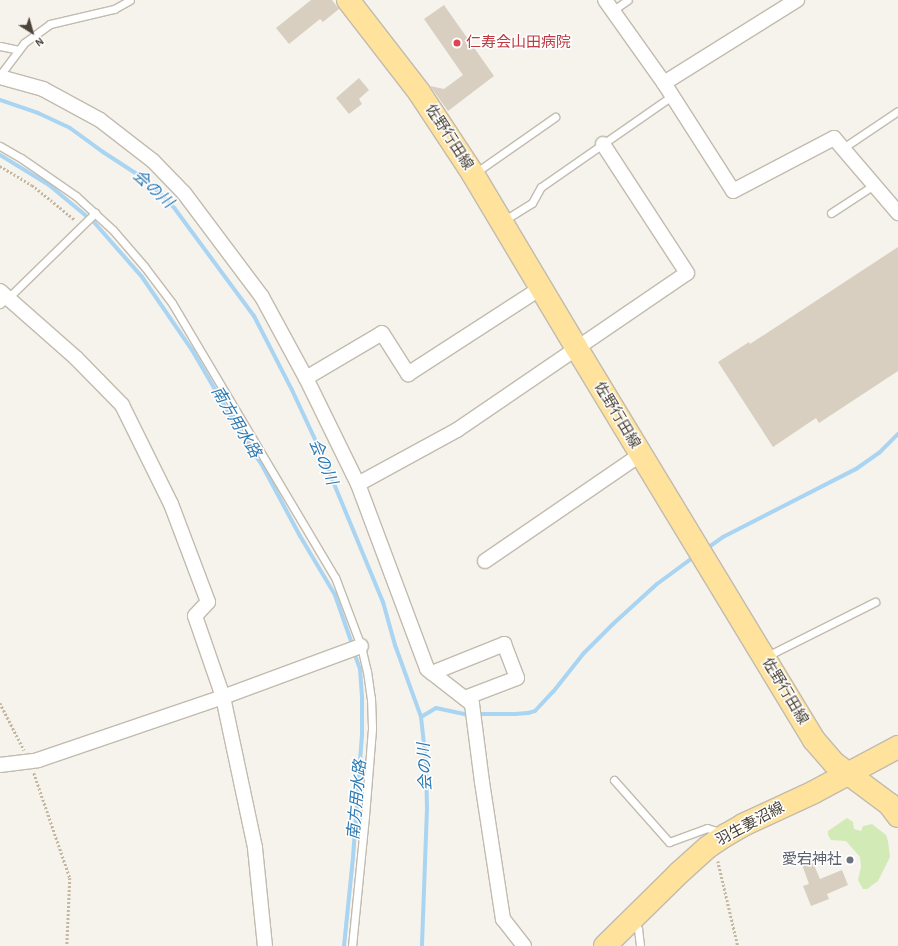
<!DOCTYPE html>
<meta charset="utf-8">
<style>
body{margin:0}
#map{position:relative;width:898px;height:946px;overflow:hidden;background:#f6f3ec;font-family:"Alegreya Sans","Noto Sans JP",sans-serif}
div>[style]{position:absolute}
.green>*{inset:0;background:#d2eab5}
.stream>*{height:4px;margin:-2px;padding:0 2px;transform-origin:2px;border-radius:2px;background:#a9d4f2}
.building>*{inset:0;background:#d8cfc1}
.path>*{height:2.5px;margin-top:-1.25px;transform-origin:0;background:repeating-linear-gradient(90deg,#c4b79f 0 2px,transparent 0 4px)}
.roads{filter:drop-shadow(1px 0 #c2bbae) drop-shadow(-1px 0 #c2bbae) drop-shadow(0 1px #c2bbae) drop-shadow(0 -1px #c2bbae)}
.service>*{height:7px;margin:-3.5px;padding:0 3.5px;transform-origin:3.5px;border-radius:3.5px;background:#fff}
.minor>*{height:14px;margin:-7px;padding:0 7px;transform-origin:7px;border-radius:7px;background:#fff}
.primary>*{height:22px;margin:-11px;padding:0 11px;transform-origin:11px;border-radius:11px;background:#ffe39c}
.dots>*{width:11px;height:11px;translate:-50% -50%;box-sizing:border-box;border:2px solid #fff;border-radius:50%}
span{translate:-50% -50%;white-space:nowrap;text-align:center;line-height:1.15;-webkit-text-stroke:3px #fff;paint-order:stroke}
.health-label{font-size:15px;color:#be3a42}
.left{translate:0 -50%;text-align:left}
.street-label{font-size:15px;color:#4b4439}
.worship-label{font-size:15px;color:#5b616d}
.right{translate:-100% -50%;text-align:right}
.water-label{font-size:16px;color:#2e7ab2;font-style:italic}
.north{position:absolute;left:12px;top:12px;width:40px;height:40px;-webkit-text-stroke:3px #fff;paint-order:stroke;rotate:143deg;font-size:11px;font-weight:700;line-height:16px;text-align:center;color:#4b4439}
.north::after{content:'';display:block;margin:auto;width:14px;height:18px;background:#4b4439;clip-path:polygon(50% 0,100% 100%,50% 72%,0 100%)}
</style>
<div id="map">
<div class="green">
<i style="clip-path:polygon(847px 818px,853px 822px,854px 829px,861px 831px,863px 826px,872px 824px,886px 835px,888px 841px,890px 857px,878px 881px,867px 889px,863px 889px,858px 880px,861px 867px,860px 857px,846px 841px,831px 840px,828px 835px,828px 831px)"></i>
</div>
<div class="stream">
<i style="left:0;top:100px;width:40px;rotate:18.9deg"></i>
<i style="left:38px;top:113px;width:35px;rotate:25deg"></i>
<i style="left:70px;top:128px;width:41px;rotate:36deg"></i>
<i style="left:103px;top:152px;width:44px;rotate:33deg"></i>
<i style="left:140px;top:176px;width:32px;rotate:41deg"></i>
<i style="left:164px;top:197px;width:16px;rotate:47deg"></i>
<i style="left:175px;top:209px;width:133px;rotate:53.6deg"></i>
<i style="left:254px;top:316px;width:83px;rotate:62.8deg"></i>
<i style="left:292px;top:390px;width:66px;rotate:65deg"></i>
<i style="left:320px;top:450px;width:165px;rotate:67.5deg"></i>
<i style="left:383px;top:602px;width:45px;rotate:74.4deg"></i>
<i style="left:395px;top:645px;width:77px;rotate:70.1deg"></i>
<i style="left:421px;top:717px;width:45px;rotate:83.7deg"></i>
<i style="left:426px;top:762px;width:46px;rotate:88.8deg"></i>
<i style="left:427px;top:808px;width:138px;rotate:92.1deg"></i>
<i style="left:0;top:155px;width:57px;rotate:31.5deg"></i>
<i style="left:49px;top:185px;width:47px;rotate:39.8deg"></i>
<i style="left:93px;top:221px;width:74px;rotate:48.8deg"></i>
<i style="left:142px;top:277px;width:88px;rotate:55.6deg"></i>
<i style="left:192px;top:350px;width:97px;rotate:59.7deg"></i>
<i style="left:241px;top:434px;width:40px;rotate:56deg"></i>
<i style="left:263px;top:467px;width:78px;rotate:61.8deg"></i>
<i style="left:300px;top:536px;width:69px;rotate:59.3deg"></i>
<i style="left:335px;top:595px;width:49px;rotate:70.8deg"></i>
<i style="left:706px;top:549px;width:21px;rotate:-35deg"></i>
<i style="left:723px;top:537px;width:149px;rotate:-27.1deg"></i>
<i style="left:856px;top:469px;width:28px;rotate:-35deg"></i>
<i style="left:879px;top:453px;width:27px;rotate:-45deg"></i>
<i style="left:421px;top:717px;width:17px;rotate:-31deg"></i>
<i style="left:436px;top:708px;width:30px;rotate:12deg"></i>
<i style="left:465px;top:714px;width:50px"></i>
<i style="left:515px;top:714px;width:13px;rotate:-4deg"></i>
<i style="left:528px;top:713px;width:7px;rotate:-16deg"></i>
<i style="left:535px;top:711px;width:26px;rotate:-47deg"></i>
<i style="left:553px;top:692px;width:50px;rotate:-51.5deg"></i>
<i style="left:584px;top:653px;width:41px;rotate:-45deg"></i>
<i style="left:613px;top:624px;width:59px;rotate:-42.3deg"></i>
<i style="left:657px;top:584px;width:47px;rotate:-36.4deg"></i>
<i style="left:344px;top:946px;width:89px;rotate:-84.2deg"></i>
<i style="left:353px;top:857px;width:122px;rotate:-85.8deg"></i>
<i style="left:362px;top:735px;width:38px;rotate:-90deg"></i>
<i style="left:362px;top:697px;width:28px;rotate:-94deg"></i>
<i style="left:360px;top:669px;width:15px;rotate:-110deg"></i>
</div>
<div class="building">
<i style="clip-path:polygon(311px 0,332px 0,339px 9px,323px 22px,320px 19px,289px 44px,276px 28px)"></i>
<i style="clip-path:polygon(444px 5px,494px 76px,448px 111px,430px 86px,444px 89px,463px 75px,424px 19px)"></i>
<i style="clip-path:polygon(359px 78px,369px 90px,359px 99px,362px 104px,349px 114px,336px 98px)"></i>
<i style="clip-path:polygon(898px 247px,898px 371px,819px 423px,816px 418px,773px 447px,718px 362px,749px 342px,750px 344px)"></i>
<i style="clip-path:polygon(811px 858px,820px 879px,842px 870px,848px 885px,827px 894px,829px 899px,811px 906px,803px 886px,809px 884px,801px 862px)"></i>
</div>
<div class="path">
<i style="left:0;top:166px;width:37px;rotate:31deg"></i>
<i style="left:32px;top:185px;width:55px;rotate:39.1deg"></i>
<i style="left:0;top:703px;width:53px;rotate:62.9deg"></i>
<i style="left:34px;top:773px;width:111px;rotate:71.1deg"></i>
<i style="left:70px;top:878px;width:68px;rotate:92.5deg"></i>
<i style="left:718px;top:861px;width:87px;rotate:76.8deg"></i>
</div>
<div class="roads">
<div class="service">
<i style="left:612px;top:11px;width:19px;rotate:-35deg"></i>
<i style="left:0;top:46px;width:19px;rotate:12deg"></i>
<i style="left:0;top:75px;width:40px;rotate:-53deg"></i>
<i style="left:24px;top:43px;width:32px;rotate:-36deg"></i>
<i style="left:50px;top:24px;width:66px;rotate:-13.2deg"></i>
<i style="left:114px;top:9px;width:18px;rotate:-29deg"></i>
<i style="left:0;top:146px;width:24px;rotate:30deg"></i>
<i style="left:21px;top:158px;width:67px;rotate:34.6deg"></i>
<i style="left:76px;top:196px;width:50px;rotate:42.6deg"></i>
<i style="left:113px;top:230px;width:48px;rotate:49.3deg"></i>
<i style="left:144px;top:266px;width:46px;rotate:52.9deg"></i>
<i style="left:172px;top:303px;width:319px;rotate:59.3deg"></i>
<i style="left:335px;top:577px;width:74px;rotate:69.4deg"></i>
<i style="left:361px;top:646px;width:26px;rotate:77deg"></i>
<i style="left:367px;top:671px;width:27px;rotate:82deg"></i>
<i style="left:371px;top:698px;width:31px;rotate:88deg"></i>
<i style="left:372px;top:729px;width:87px;rotate:94.6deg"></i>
<i style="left:365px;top:816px;width:131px;rotate:95.7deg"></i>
<i style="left:843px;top:148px;width:66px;rotate:-33.9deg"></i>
<i style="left:475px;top:173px;width:98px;rotate:-35deg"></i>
<i style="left:831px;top:213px;width:51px;rotate:-33.1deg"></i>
<i style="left:503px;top:221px;width:34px;rotate:-32deg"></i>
<i style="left:532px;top:203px;width:18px;rotate:-61deg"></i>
<i style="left:541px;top:187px;width:160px;rotate:-34.8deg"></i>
<i style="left:0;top:304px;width:10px;rotate:-37deg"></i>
<i style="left:8px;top:298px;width:122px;rotate:-44.3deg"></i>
<i style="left:767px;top:656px;width:121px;rotate:-26.6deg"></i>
<i style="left:614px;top:780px;width:83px;rotate:48.4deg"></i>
<i style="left:669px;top:842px;width:40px;rotate:-20.2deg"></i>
<i style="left:707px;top:828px;width:16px;rotate:18deg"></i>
<i style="left:633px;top:923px;width:8px;rotate:50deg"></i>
<i style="left:638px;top:929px;width:17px;rotate:83deg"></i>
</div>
<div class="minor">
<i style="left:605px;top:0;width:102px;rotate:54.6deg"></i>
<i style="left:664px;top:83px;width:157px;rotate:-32deg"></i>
<i style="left:0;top:77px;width:45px;rotate:15.6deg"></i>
<i style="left:43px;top:89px;width:65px;rotate:28.5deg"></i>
<i style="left:100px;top:120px;width:67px;rotate:37.7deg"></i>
<i style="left:153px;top:161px;width:45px;rotate:45.9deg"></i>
<i style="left:184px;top:193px;width:130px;rotate:53.1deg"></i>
<i style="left:262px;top:297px;width:92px;rotate:61.5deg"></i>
<i style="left:306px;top:378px;width:118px;rotate:63.9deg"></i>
<i style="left:358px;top:484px;width:197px;rotate:69.5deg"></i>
<i style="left:427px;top:669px;width:57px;rotate:37.9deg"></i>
<i style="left:472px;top:704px;width:79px;rotate:82.7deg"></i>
<i style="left:482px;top:782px;width:139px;rotate:81.3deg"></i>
<i style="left:503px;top:919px;width:34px;rotate:52deg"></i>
<i style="left:664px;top:83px;width:128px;rotate:57.4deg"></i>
<i style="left:733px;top:191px;width:114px;rotate:-27.7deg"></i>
<i style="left:834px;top:138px;width:99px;rotate:49.5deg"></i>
<i style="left:0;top:291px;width:101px;rotate:41.4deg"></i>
<i style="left:76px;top:358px;width:66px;rotate:45.6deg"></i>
<i style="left:122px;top:405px;width:110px;rotate:63.7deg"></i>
<i style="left:171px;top:504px;width:105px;rotate:69.3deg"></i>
<i style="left:208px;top:602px;width:19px;rotate:133deg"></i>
<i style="left:195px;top:616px;width:86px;rotate:70.9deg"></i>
<i style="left:223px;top:697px;width:154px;rotate:78deg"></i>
<i style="left:255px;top:848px;width:99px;rotate:84.2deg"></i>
<i style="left:306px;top:378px;width:88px;rotate:-30.6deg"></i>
<i style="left:382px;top:333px;width:49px;rotate:57.6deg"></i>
<i style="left:408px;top:374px;width:158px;rotate:-32.9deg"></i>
<i style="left:358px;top:484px;width:113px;rotate:-28.6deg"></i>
<i style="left:457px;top:430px;width:278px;rotate:-34.3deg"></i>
<i style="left:687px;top:273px;width:154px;rotate:-123.1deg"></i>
<i style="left:485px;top:561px;width:189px;rotate:-34.4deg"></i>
<i style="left:432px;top:673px;width:78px;rotate:-21.9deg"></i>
<i style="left:504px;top:644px;width:36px;rotate:69deg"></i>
<i style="left:517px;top:678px;width:56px;rotate:159deg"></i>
<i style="left:0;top:765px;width:38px;rotate:-7deg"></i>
<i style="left:38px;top:760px;width:195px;rotate:-18.8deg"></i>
<i style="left:223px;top:697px;width:147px;rotate:-20.3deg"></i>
</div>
<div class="primary">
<i style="left:348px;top:0;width:116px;rotate:52.3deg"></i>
<i style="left:419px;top:92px;width:98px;rotate:56.6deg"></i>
<i style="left:473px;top:174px;width:201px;rotate:59.2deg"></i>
<i style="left:576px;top:347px;width:459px;rotate:58.8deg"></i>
<i style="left:814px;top:740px;width:30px;rotate:49deg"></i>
<i style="left:834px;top:763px;width:69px;rotate:36.7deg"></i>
<i style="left:889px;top:804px;width:15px;rotate:53deg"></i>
<i style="left:605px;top:946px;width:104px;rotate:-44.6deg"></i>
<i style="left:679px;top:873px;width:39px;rotate:-42deg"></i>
<i style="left:708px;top:847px;width:22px;rotate:-34deg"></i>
<i style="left:726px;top:835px;width:20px;rotate:-30deg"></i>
<i style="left:743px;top:825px;width:78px;rotate:-24.9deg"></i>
<i style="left:814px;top:792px;width:95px;rotate:-28.2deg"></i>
</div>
</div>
<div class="dots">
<i style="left:457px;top:43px;background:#e0444e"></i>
<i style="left:850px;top:860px;background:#6b7280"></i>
</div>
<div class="health-label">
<span class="left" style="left:466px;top:43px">仁寿会山田病院</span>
</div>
<div class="street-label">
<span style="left:449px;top:137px;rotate:57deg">佐野行田線</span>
<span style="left:617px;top:415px;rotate:59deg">佐野行田線</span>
<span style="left:785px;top:691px;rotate:59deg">佐野行田線</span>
<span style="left:750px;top:824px;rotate:-28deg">羽生妻沼線</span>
</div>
<div class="worship-label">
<span class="right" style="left:842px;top:860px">愛宕神社</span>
</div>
<div class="water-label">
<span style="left:153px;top:189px;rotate:42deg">会の川</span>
<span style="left:236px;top:422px;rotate:59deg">南方用水路</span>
<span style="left:323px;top:462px;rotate:67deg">会の川</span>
<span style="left:425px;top:767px;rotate:-93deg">会の川</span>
<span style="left:357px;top:800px;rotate:-85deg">南方用水路</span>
</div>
<div class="north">N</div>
</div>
